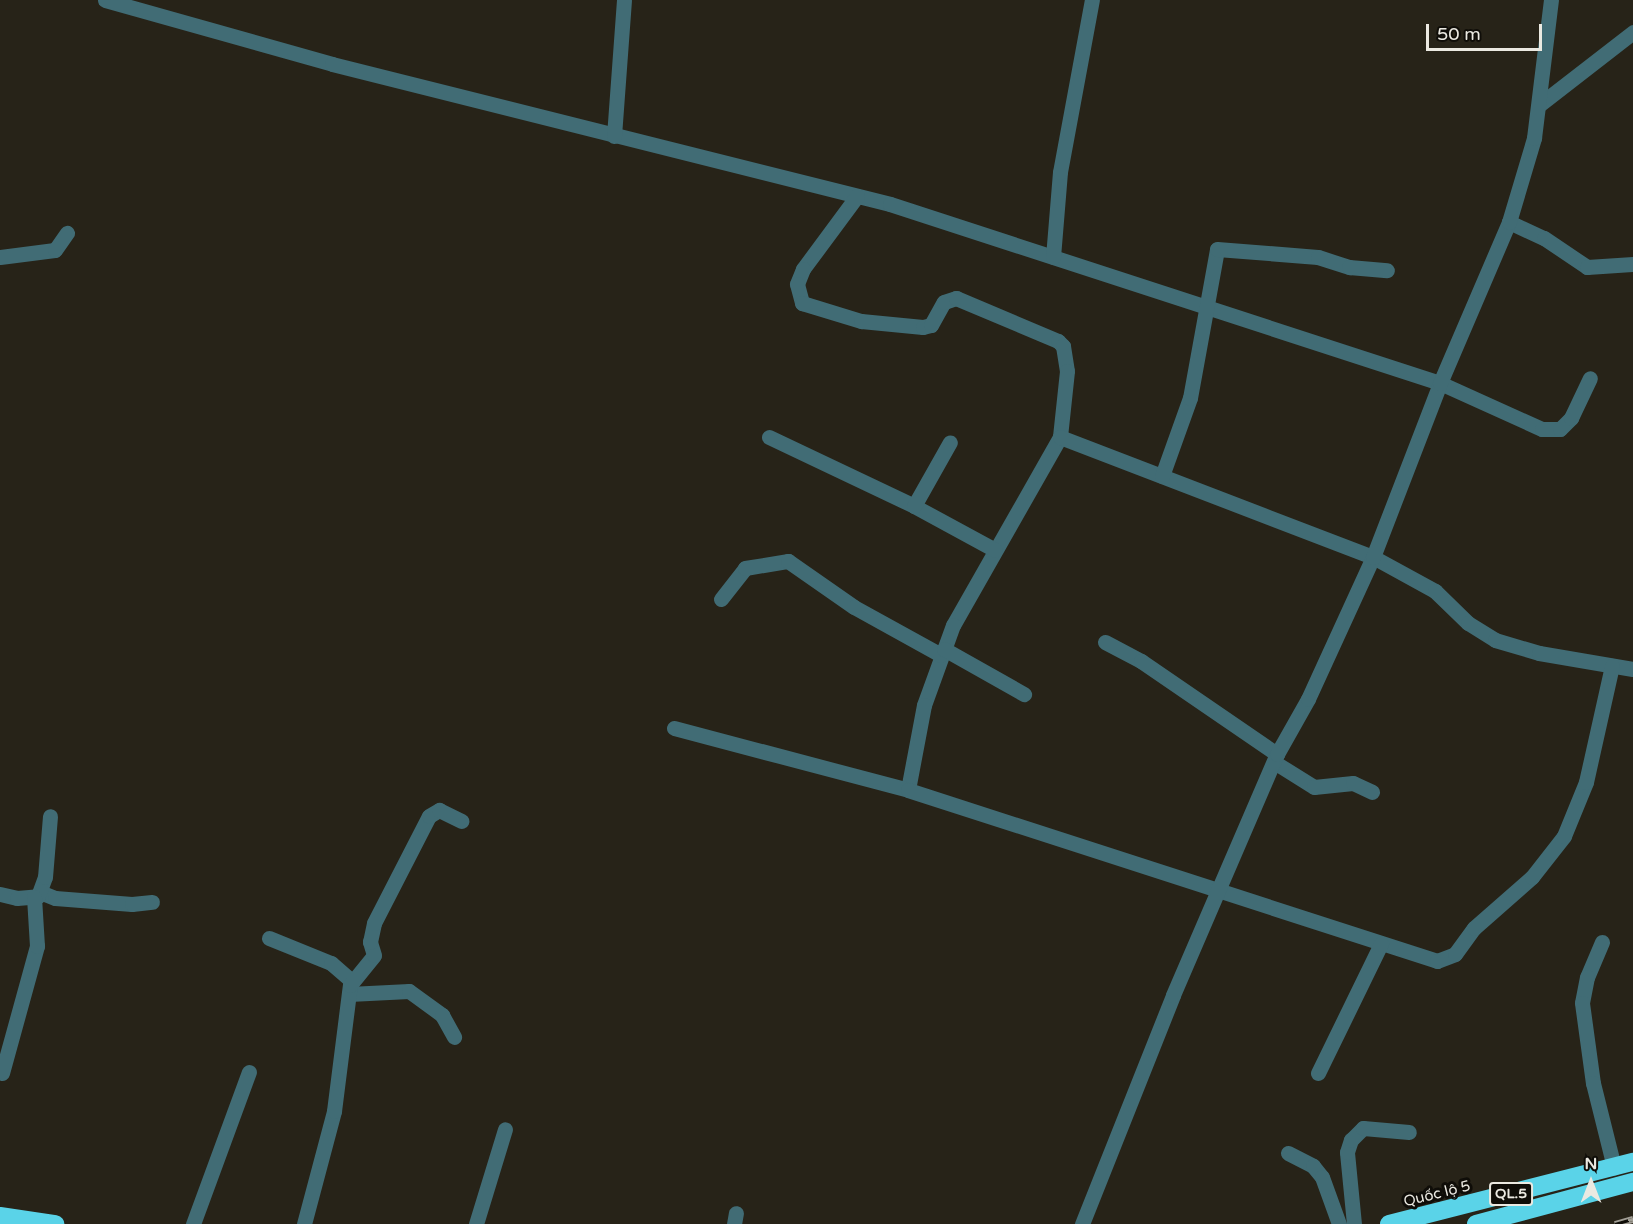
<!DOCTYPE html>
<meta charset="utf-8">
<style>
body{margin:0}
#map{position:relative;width:1633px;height:1224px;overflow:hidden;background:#272318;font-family:"Varela Round",sans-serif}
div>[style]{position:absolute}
.minor>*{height:15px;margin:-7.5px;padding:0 7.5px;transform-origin:7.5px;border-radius:7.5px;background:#416c75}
.highway>*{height:18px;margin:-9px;padding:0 9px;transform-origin:9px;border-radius:9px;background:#5ad3e8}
.rail>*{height:7px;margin-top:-3.5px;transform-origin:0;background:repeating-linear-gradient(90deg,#0f0d08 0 14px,#a19e95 0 28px);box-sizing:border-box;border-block:2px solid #a19e95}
span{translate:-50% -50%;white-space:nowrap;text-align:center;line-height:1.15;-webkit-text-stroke:6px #0f0d08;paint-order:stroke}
.shield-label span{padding:2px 4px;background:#0f0d08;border:2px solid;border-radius:4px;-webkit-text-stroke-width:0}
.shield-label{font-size:14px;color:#ebe9e1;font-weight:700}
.street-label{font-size:15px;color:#ebe9e1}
.north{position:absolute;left:1561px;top:1152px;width:60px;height:60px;-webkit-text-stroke:4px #0f0d08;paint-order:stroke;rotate:0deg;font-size:16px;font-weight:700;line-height:24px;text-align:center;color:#ebe9e1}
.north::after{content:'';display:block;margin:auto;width:21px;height:27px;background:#ebe9e1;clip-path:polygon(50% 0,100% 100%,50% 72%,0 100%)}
.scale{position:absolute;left:1426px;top:24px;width:116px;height:27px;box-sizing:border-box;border:3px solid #ebe9e1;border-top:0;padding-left:8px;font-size:18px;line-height:21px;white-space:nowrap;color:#ebe9e1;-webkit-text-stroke:4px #0f0d08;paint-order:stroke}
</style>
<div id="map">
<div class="minor">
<i style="left:105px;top:0;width:236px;rotate:15.7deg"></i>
<i style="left:332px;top:64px;width:575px;rotate:14.08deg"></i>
<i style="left:890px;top:204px;width:578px;rotate:18.03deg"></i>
<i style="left:1440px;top:383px;width:112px;rotate:24.3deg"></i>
<i style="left:1542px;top:429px;width:18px"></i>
<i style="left:1560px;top:429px;width:16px;rotate:-45deg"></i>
<i style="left:1571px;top:418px;width:44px;rotate:-64.6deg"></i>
<i style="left:1539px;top:105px;width:119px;rotate:-37.8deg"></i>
<i style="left:614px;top:136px;width:136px;rotate:-85.8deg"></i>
<i style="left:857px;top:196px;width:91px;rotate:126.5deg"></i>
<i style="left:803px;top:269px;width:16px;rotate:112deg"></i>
<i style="left:797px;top:284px;width:20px;rotate:75deg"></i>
<i style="left:802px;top:303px;width:62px;rotate:17deg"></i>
<i style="left:861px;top:321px;width:62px;rotate:5.5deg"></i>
<i style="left:923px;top:327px;width:8px;rotate:-14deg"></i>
<i style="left:931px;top:325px;width:26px;rotate:-61deg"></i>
<i style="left:944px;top:302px;width:13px;rotate:-18deg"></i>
<i style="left:956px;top:298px;width:111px;rotate:22.9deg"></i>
<i style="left:1058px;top:341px;width:7px;rotate:45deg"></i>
<i style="left:1063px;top:346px;width:25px;rotate:81deg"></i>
<i style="left:1067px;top:371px;width:66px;rotate:96.1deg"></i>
<i style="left:1060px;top:437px;width:216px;rotate:119.6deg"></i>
<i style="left:953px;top:625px;width:85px;rotate:109.9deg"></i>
<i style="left:924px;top:705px;width:86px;rotate:100.7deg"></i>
<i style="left:1509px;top:222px;width:38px;rotate:25deg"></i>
<i style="left:1544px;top:238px;width:52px;rotate:34deg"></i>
<i style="left:1587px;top:267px;width:46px;rotate:-3.7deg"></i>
<i style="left:0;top:257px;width:55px;rotate:-7.3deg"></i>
<i style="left:55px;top:250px;width:21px;rotate:-55deg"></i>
<i style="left:1053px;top:257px;width:85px;rotate:-85.3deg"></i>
<i style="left:1060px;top:172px;width:175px;rotate:-79.5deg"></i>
<i style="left:769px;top:437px;width:161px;rotate:25.4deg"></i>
<i style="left:914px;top:506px;width:92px;rotate:28.5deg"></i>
<i style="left:1060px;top:437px;width:335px;rotate:21deg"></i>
<i style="left:1373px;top:557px;width:71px;rotate:28.7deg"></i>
<i style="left:1435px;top:591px;width:46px;rotate:44.1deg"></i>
<i style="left:1468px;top:623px;width:32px;rotate:32deg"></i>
<i style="left:1495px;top:640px;width:46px;rotate:16.5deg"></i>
<i style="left:1539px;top:653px;width:95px;rotate:9.7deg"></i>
<i style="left:1162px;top:476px;width:83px;rotate:-70.3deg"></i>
<i style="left:1190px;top:398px;width:151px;rotate:-79.7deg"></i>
<i style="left:1217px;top:249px;width:101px;rotate:4.5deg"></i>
<i style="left:1318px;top:257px;width:33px;rotate:18deg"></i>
<i style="left:1349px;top:267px;width:38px;rotate:5deg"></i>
<i style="left:914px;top:506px;width:73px;rotate:-60.6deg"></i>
<i style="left:721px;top:599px;width:39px;rotate:-52deg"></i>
<i style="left:745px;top:568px;width:44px;rotate:-9.2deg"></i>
<i style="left:788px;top:561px;width:80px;rotate:34.9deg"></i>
<i style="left:854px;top:607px;width:99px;rotate:28.9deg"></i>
<i style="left:1105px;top:642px;width:41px;rotate:27.8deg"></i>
<i style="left:1141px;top:661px;width:165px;rotate:34.4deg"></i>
<i style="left:944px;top:649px;width:92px;rotate:29.4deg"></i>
<i style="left:674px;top:728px;width:242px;rotate:14.8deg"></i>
<i style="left:908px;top:790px;width:556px;rotate:17.91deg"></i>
<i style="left:1437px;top:961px;width:19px;rotate:-21deg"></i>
<i style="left:1455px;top:954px;width:32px;rotate:-54deg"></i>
<i style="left:1474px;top:928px;width:77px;rotate:-41.3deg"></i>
<i style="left:1532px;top:877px;width:52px;rotate:-52deg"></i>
<i style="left:1564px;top:836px;width:58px;rotate:-67.8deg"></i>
<i style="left:1586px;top:782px;width:119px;rotate:-77.4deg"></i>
<i style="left:1274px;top:762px;width:47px;rotate:32deg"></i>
<i style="left:1314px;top:787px;width:39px;rotate:-6deg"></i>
<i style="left:1353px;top:783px;width:21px;rotate:25deg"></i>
<i style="left:40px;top:892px;width:16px;rotate:22deg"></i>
<i style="left:55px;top:898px;width:77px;rotate:4.5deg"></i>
<i style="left:132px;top:904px;width:20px;rotate:-6deg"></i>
<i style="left:0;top:894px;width:17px;rotate:13deg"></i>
<i style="left:17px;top:898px;width:21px;rotate:-5deg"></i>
<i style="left:38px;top:896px;width:20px;rotate:-70deg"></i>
<i style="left:45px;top:877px;width:61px;rotate:-85.3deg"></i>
<i style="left:269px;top:938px;width:67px;rotate:22deg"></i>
<i style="left:331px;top:963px;width:28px;rotate:41deg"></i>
<i style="left:1602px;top:942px;width:38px;rotate:113deg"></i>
<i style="left:1587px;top:977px;width:26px;rotate:101deg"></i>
<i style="left:1582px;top:1003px;width:81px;rotate:82.2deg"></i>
<i style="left:1593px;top:1083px;width:87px;rotate:76deg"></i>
<i style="left:349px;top:994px;width:60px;rotate:-2.9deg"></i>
<i style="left:409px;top:991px;width:41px;rotate:36deg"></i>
<i style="left:442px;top:1015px;width:25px;rotate:61deg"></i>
<i style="left:2px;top:1073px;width:132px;rotate:-74.6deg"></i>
<i style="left:37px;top:946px;width:49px;rotate:-93.5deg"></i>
<i style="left:1318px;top:1073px;width:144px;rotate:-64deg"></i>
<i style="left:1288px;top:1153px;width:28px;rotate:27deg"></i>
<i style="left:1313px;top:1166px;width:14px;rotate:51deg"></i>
<i style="left:1322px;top:1177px;width:50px;rotate:70.1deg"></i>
<i style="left:193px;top:1224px;width:162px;rotate:-69.8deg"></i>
<i style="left:304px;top:1224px;width:117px;rotate:-75.1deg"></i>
<i style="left:334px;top:1111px;width:127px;rotate:-82.8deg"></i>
<i style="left:350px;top:985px;width:38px;rotate:-51deg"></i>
<i style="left:374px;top:955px;width:14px;rotate:-107deg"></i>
<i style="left:370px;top:942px;width:19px;rotate:-78deg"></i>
<i style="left:374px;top:923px;width:120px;rotate:-62.8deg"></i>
<i style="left:429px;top:816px;width:12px;rotate:-31deg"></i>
<i style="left:439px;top:810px;width:25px;rotate:26deg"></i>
<i style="left:476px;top:1224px;width:99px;rotate:-73deg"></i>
<i style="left:734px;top:1224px;width:11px;rotate:-80deg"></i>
<i style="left:1082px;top:1224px;width:246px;rotate:-68.3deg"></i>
<i style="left:1173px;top:995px;width:262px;rotate:-66.7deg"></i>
<i style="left:1277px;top:754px;width:63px;rotate:-60.6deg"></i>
<i style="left:1308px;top:699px;width:156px;rotate:-65.4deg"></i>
<i style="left:1373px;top:557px;width:186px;rotate:-68.9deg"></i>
<i style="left:1440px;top:383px;width:175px;rotate:-66.8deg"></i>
<i style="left:1509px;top:222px;width:88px;rotate:-73.4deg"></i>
<i style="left:1534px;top:138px;width:139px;rotate:-83deg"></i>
<i style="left:1354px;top:1224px;width:72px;rotate:-95.6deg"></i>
<i style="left:1347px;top:1152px;width:13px;rotate:-72deg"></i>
<i style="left:1351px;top:1140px;width:17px;rotate:-45deg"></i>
<i style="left:1363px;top:1128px;width:46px;rotate:5deg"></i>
</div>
<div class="highway">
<i style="left:0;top:1216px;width:56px;rotate:8.3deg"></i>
<i style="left:1389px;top:1224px;width:252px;rotate:-14.3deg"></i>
<i style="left:1476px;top:1224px;width:163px;rotate:-15deg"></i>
</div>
<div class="rail">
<i style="left:1615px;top:1224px;width:19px;rotate:-16deg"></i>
</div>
<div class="shield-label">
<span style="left:1511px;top:1194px">QL.5</span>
</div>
<div class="street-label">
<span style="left:1437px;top:1194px;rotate:-14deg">Quốc lộ 5</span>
</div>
<div class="north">N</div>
<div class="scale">50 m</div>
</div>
